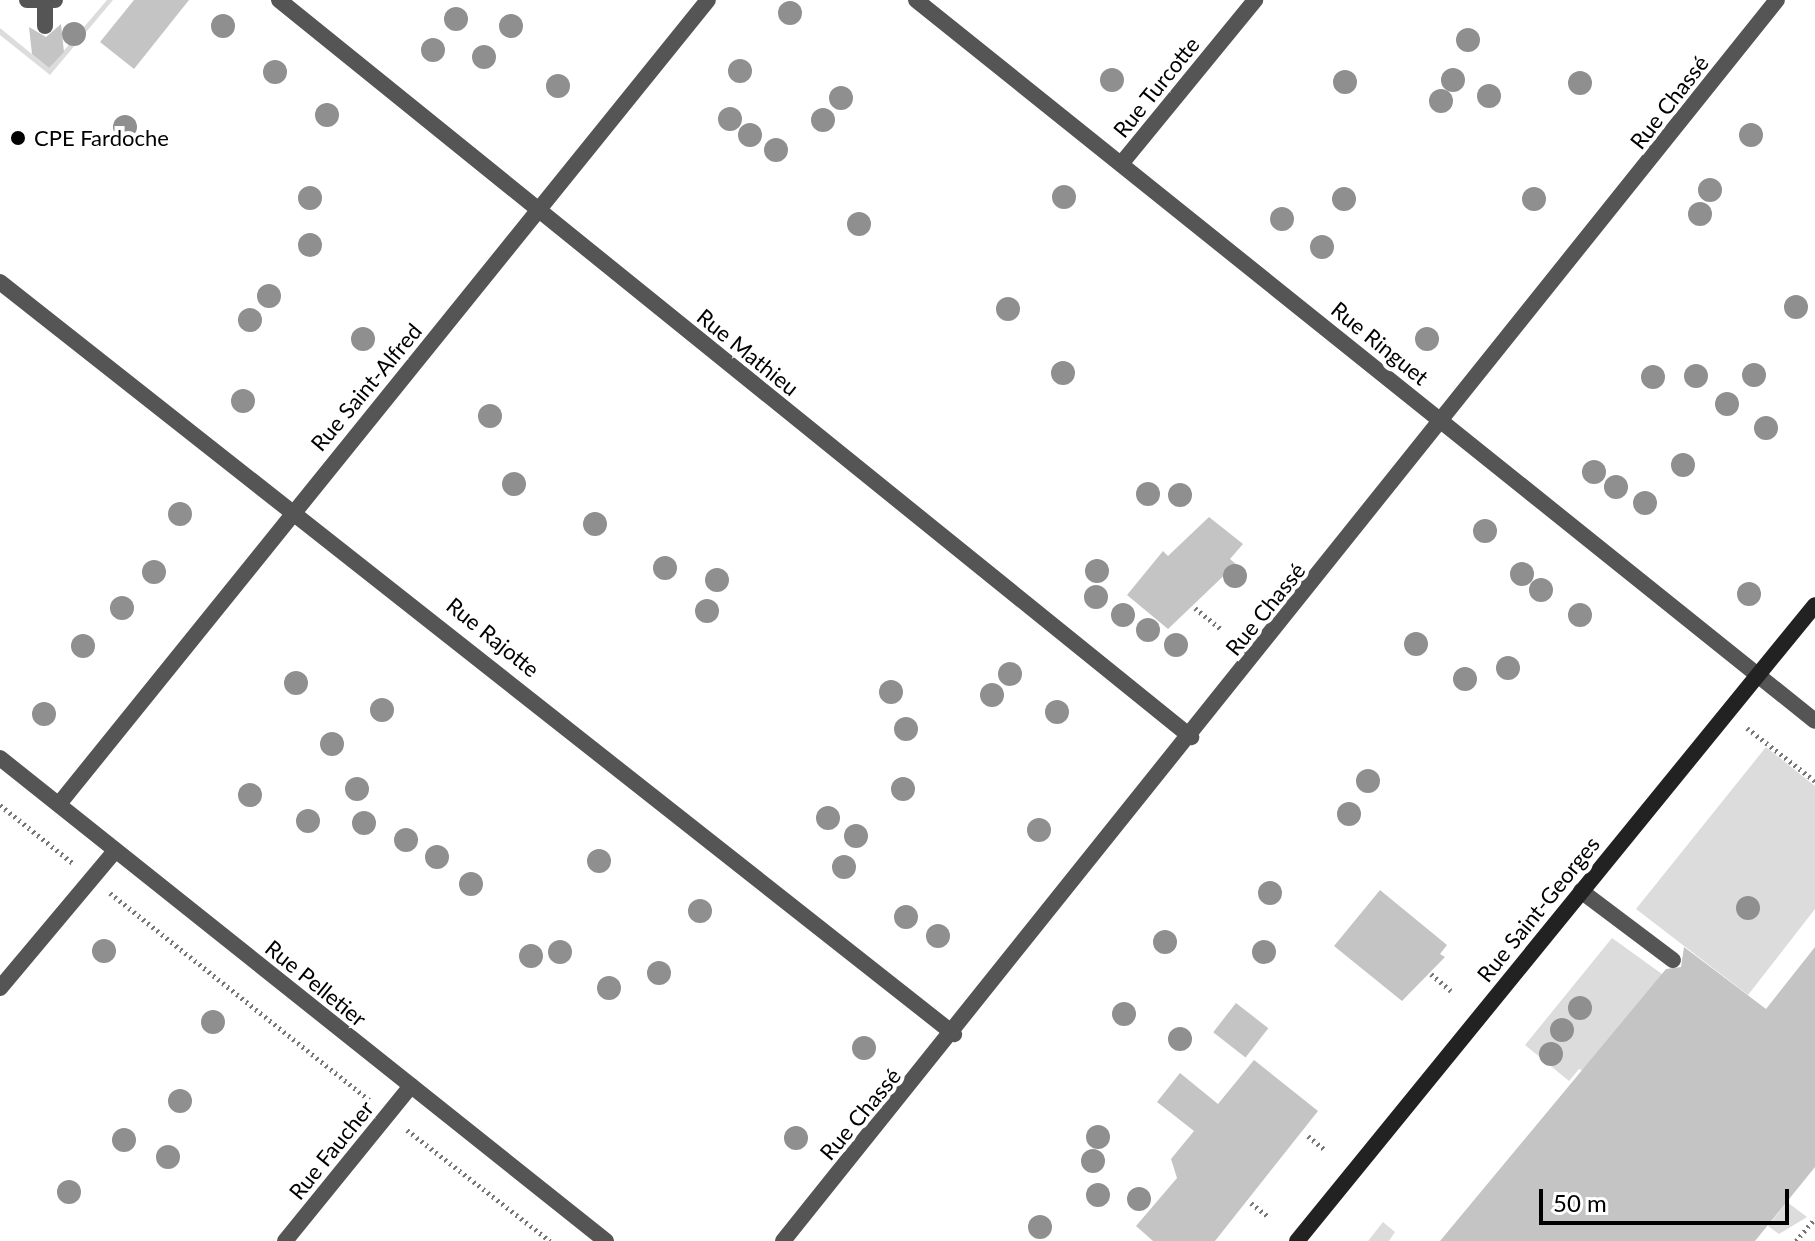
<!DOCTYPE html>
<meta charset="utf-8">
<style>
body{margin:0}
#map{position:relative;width:1815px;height:1241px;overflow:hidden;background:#fff;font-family:Lato,sans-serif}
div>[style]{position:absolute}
.green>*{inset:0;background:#dcdcdc}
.building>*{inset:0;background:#c4c4c4;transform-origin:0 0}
.path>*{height:5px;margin-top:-2.5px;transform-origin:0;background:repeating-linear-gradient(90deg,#777 0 2px,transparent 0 6px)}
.lane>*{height:16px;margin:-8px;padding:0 8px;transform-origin:8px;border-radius:8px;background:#555}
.street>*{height:16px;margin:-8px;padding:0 8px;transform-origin:8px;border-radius:8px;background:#555}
.secondary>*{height:16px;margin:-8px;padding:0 8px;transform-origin:8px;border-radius:8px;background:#222}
.trees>*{width:24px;height:24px;margin:-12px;border-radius:50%;background:#8f8f8f}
.dots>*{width:22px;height:22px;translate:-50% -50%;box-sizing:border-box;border:4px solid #fff;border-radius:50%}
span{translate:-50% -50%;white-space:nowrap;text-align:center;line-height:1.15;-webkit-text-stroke:8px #fff;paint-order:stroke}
.street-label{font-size:22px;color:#000}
.poi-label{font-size:22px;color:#000}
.left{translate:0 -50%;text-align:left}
.scale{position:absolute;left:1539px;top:1189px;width:250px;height:36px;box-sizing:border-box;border:4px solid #000;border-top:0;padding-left:10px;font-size:24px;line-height:28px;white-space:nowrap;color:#000;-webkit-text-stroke:6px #fff;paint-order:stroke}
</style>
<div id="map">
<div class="green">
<i style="clip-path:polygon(107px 0,113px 0,50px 75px,0 35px,0 28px,49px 68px)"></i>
<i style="clip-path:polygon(1766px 747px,1815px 786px,1815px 909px,1748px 995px,1636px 909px)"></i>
<i style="clip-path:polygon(1612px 938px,1662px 974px,1585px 1072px,1579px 1069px,1569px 1081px,1525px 1045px)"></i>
<i style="clip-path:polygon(1787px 1202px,1807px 1217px,1779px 1234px,1768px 1226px)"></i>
<i style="clip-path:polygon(1383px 1222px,1395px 1232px,1389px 1241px,1368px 1241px)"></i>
</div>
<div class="building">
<i style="clip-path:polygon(134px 0,189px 0,134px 69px,100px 42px)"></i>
<i style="clip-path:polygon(61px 24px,64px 52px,49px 68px,32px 54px,29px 27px,46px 37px)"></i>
<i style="clip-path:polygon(1209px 517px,1243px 544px,1230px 559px,1236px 564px,1168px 629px,1127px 595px,1163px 551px,1168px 556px)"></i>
<i style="clip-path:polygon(1380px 890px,1447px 945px,1440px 954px,1445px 957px,1402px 1001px,1334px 946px)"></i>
<i style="clip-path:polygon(1684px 947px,1766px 1009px,1815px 947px,1815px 1167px,1755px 1241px,1440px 1241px,1666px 969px,1681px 967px)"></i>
<i style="left:1236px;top:1003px;width:41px;height:37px;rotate:38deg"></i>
<i style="clip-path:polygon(1254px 1060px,1318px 1111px,1215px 1241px,1153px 1241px,1136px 1226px,1177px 1178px,1171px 1159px,1194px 1131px,1157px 1102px,1180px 1073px,1218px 1104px)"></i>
</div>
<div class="path">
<i style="left:1195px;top:608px;width:33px;rotate:39deg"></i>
<i style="left:1747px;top:728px;width:86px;rotate:37.9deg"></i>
<i style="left:0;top:805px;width:95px;rotate:38.6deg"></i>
<i style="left:110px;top:893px;width:334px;rotate:38.6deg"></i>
<i style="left:1431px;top:974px;width:26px;rotate:40deg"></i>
<i style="left:407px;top:1130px;width:181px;rotate:37.8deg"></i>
<i style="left:1308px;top:1136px;width:21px;rotate:39deg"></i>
<i style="left:1251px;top:1203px;width:23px;rotate:38deg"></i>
<i style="left:1796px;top:1241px;width:30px;rotate:-50deg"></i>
</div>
<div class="lane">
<i style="left:27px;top:0;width:28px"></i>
<i style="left:45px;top:4px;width:22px;rotate:90deg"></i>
<i style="left:1581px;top:891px;width:115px;rotate:36.9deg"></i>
</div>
<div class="street">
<i style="left:279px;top:0;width:1173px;rotate:38.94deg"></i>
<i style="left:916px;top:0;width:1152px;rotate:38.73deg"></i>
<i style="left:1121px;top:164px;width:212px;rotate:-50.7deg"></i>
<i style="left:0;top:282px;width:1215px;rotate:38.25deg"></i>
<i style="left:0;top:758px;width:775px;rotate:38.56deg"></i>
<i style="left:59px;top:804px;width:1033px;rotate:-51.09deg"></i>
<i style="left:0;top:988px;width:179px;rotate:-50deg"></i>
<i style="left:285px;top:1241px;width:200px;rotate:-50.9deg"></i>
<i style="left:783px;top:1241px;width:1590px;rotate:-51.31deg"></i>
</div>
<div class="secondary">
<i style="left:1297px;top:1241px;width:820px;rotate:-50.84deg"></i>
</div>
<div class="trees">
<i style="left:790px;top:13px"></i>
<i style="left:456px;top:19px"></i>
<i style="left:223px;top:26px"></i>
<i style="left:511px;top:26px"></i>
<i style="left:74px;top:34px"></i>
<i style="left:1468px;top:40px"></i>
<i style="left:433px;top:50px"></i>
<i style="left:484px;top:57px"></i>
<i style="left:740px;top:71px"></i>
<i style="left:275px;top:72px"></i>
<i style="left:1112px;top:80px"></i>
<i style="left:1453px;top:80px"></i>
<i style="left:1345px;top:82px"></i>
<i style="left:1580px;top:83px"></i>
<i style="left:558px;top:86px"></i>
<i style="left:1489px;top:96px"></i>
<i style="left:841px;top:98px"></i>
<i style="left:1441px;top:101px"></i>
<i style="left:327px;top:115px"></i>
<i style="left:730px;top:119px"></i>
<i style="left:823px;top:120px"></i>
<i style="left:125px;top:127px"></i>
<i style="left:750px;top:135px"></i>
<i style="left:1751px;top:135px"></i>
<i style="left:776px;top:150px"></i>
<i style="left:1710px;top:190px"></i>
<i style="left:1064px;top:197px"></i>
<i style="left:310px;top:198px"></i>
<i style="left:1344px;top:199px"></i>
<i style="left:1534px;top:199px"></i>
<i style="left:1700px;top:214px"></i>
<i style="left:1282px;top:219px"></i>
<i style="left:859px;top:224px"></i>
<i style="left:310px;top:245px"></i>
<i style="left:1322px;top:247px"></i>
<i style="left:269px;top:296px"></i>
<i style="left:1796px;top:307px"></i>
<i style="left:1008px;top:309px"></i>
<i style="left:250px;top:320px"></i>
<i style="left:363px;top:339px"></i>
<i style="left:1427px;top:339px"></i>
<i style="left:1063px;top:373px"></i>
<i style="left:1754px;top:375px"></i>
<i style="left:1696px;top:376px"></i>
<i style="left:1653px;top:377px"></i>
<i style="left:243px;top:401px"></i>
<i style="left:1727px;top:404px"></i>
<i style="left:490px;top:416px"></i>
<i style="left:1766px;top:428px"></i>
<i style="left:1683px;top:465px"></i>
<i style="left:1594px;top:472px"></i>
<i style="left:514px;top:484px"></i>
<i style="left:1616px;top:487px"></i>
<i style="left:1148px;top:494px"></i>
<i style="left:1180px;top:495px"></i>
<i style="left:1645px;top:503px"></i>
<i style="left:180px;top:514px"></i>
<i style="left:595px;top:524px"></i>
<i style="left:1485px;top:531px"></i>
<i style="left:665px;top:568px"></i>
<i style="left:1097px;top:571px"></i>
<i style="left:154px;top:572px"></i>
<i style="left:1522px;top:574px"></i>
<i style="left:1235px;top:576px"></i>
<i style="left:717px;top:580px"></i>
<i style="left:1541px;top:590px"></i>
<i style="left:1749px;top:594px"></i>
<i style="left:1096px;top:597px"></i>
<i style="left:122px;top:608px"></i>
<i style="left:707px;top:611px"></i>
<i style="left:1123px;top:615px"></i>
<i style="left:1580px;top:615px"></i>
<i style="left:1148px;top:630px"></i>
<i style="left:1416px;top:644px"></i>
<i style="left:1176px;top:645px"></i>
<i style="left:83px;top:646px"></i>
<i style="left:1508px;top:668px"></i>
<i style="left:1010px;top:674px"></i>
<i style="left:1465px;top:679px"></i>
<i style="left:296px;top:683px"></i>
<i style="left:891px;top:692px"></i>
<i style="left:992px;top:695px"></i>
<i style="left:382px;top:710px"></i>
<i style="left:1057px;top:712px"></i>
<i style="left:44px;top:714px"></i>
<i style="left:906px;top:729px"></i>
<i style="left:332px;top:744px"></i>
<i style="left:1368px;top:781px"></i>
<i style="left:357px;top:789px"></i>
<i style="left:903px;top:789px"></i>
<i style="left:250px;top:795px"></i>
<i style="left:1349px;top:814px"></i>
<i style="left:828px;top:818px"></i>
<i style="left:308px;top:821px"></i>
<i style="left:364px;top:823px"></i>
<i style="left:1039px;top:830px"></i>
<i style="left:856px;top:836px"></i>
<i style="left:406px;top:840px"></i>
<i style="left:437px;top:857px"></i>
<i style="left:599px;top:861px"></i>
<i style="left:844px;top:867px"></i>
<i style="left:471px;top:884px"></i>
<i style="left:1270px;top:893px"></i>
<i style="left:1748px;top:908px"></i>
<i style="left:700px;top:911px"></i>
<i style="left:906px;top:917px"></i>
<i style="left:938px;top:936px"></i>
<i style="left:1165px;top:942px"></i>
<i style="left:104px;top:951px"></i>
<i style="left:560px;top:952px"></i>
<i style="left:1264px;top:952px"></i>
<i style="left:531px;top:956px"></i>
<i style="left:659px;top:973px"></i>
<i style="left:609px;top:988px"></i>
<i style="left:1580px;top:1008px"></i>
<i style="left:1124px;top:1014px"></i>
<i style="left:213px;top:1022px"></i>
<i style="left:1562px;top:1030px"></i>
<i style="left:1180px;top:1039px"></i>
<i style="left:864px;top:1048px"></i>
<i style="left:1551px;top:1054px"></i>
<i style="left:180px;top:1101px"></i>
<i style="left:1098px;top:1137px"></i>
<i style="left:796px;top:1138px"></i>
<i style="left:124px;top:1140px"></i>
<i style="left:168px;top:1157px"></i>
<i style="left:1093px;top:1161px"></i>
<i style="left:69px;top:1192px"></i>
<i style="left:1098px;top:1195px"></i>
<i style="left:1139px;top:1199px"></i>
<i style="left:1040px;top:1227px"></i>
</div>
<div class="dots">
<i style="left:18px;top:138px;background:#000"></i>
</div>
<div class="street-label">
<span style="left:1156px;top:87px;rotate:-51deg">Rue Turcotte</span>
<span style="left:1669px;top:102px;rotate:-52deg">Rue Chassé</span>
<span style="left:1380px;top:343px;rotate:39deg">Rue Ringuet</span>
<span style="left:748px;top:352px;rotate:39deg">Rue Mathieu</span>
<span style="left:366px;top:387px;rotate:-50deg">Rue Saint-Alfred</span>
<span style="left:1265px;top:609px;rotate:-51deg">Rue Chassé</span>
<span style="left:493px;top:637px;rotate:39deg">Rue Rajotte</span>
<span style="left:1538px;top:909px;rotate:-51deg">Rue Saint-Georges</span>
<span style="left:316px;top:983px;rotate:39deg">Rue Pelletier</span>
<span style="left:860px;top:1114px;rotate:-50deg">Rue Chassé</span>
<span style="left:331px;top:1150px;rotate:-51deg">Rue Faucher</span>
</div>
<div class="poi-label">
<span class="left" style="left:34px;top:138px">CPE Fardoche</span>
</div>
<div class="scale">50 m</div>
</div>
